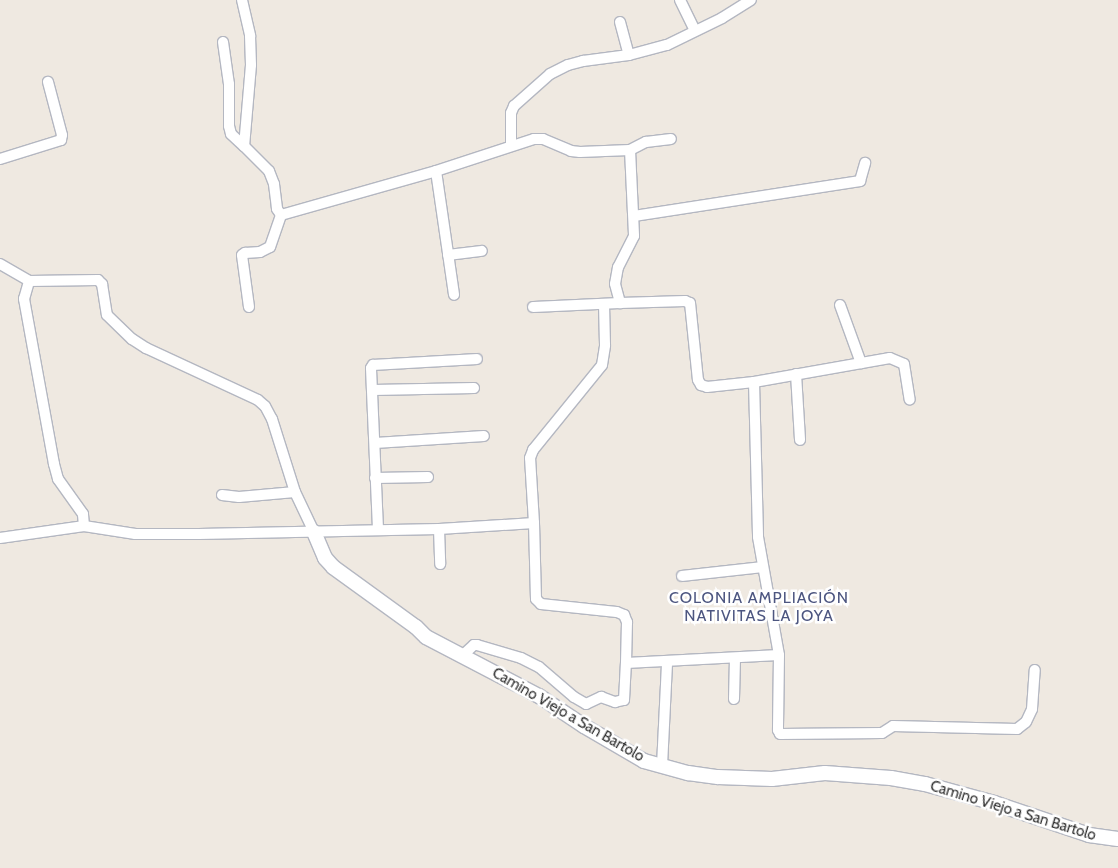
<!DOCTYPE html>
<meta charset="utf-8">
<style>
body{margin:0}
#map{position:relative;width:1118px;height:868px;overflow:hidden;background:#efe9e1;font-family:Cabin,sans-serif}
div>[style]{position:absolute}
.roads{filter:drop-shadow(1px 0 #b4b7c1) drop-shadow(-1px 0 #b4b7c1) drop-shadow(0 1px #b4b7c1) drop-shadow(0 -1px #b4b7c1)}
.street>*{height:10px;margin:-5px;padding:0 5px;transform-origin:5px;border-radius:5px;background:#fff}
.secondary>*{height:14px;margin:-7px;padding:0 7px;transform-origin:7px;border-radius:7px;background:#fff}
span{translate:-50% -50%;white-space:nowrap;text-align:center;line-height:1.15;-webkit-text-stroke:5px #fff;paint-order:stroke}
.street-label{font-size:15px;color:#2e2e2e}
.neighbourhood-label{font-size:16px;color:#4d5680;letter-spacing:1px}
</style>
<div id="map">
<div class="roads">
<div class="street">
<i style="left:242px;top:0;width:37px;rotate:77deg"></i>
<i style="left:250px;top:36px;width:29px;rotate:88deg"></i>
<i style="left:251px;top:65px;width:81px;rotate:94.9deg"></i>
<i style="left:244px;top:146px;width:35px;rotate:45deg"></i>
<i style="left:269px;top:171px;width:14px;rotate:69deg"></i>
<i style="left:274px;top:184px;width:25px;rotate:83deg"></i>
<i style="left:277px;top:209px;width:7px;rotate:56deg"></i>
<i style="left:281px;top:215px;width:161px;rotate:-15.8deg"></i>
<i style="left:436px;top:171px;width:103px;rotate:-18.1deg"></i>
<i style="left:534px;top:139px;width:9px"></i>
<i style="left:543px;top:139px;width:30px;rotate:23deg"></i>
<i style="left:571px;top:151px;width:9px;rotate:6deg"></i>
<i style="left:580px;top:152px;width:50px;rotate:-2.3deg"></i>
<i style="left:630px;top:150px;width:86px;rotate:87.3deg"></i>
<i style="left:634px;top:236px;width:35px;rotate:117deg"></i>
<i style="left:618px;top:267px;width:17px;rotate:100deg"></i>
<i style="left:615px;top:284px;width:20px;rotate:75deg"></i>
<i style="left:620px;top:303px;width:65px;rotate:-1.8deg"></i>
<i style="left:685px;top:301px;width:5px;rotate:22deg"></i>
<i style="left:690px;top:303px;width:77px;rotate:84.1deg"></i>
<i style="left:698px;top:380px;width:6px;rotate:59deg"></i>
<i style="left:701px;top:385px;width:6px;rotate:18deg"></i>
<i style="left:707px;top:387px;width:47px;rotate:-6.1deg"></i>
<i style="left:754px;top:382px;width:155px;rotate:88.5deg"></i>
<i style="left:758px;top:537px;width:120px;rotate:79.9deg"></i>
<i style="left:779px;top:655px;width:75px;rotate:90.8deg"></i>
<i style="left:778px;top:730px;width:4px;rotate:63deg"></i>
<i style="left:780px;top:734px;width:102px;rotate:-0.6deg"></i>
<i style="left:882px;top:733px;width:13px;rotate:-32deg"></i>
<i style="left:893px;top:726px;width:124px;rotate:1.4deg"></i>
<i style="left:1017px;top:729px;width:11px;rotate:-38deg"></i>
<i style="left:1026px;top:722px;width:14px;rotate:-65deg"></i>
<i style="left:1032px;top:709px;width:39px;rotate:-86deg"></i>
<i style="left:680px;top:0;width:34px;rotate:64deg"></i>
<i style="left:620px;top:22px;width:34px;rotate:75deg"></i>
<i style="left:223px;top:42px;width:42px;rotate:81.9deg"></i>
<i style="left:229px;top:84px;width:42px;rotate:90deg"></i>
<i style="left:229px;top:126px;width:8px;rotate:76deg"></i>
<i style="left:231px;top:134px;width:18px;rotate:43deg"></i>
<i style="left:511px;top:145px;width:32px;rotate:-90deg"></i>
<i style="left:511px;top:113px;width:8px;rotate:-67deg"></i>
<i style="left:514px;top:106px;width:48px;rotate:-41.6deg"></i>
<i style="left:550px;top:74px;width:20px;rotate:-27deg"></i>
<i style="left:568px;top:65px;width:16px;rotate:-15deg"></i>
<i style="left:583px;top:61px;width:46px;rotate:-7.4deg"></i>
<i style="left:629px;top:55px;width:39px;rotate:-15deg"></i>
<i style="left:667px;top:45px;width:61px;rotate:-26.1deg"></i>
<i style="left:722px;top:18px;width:34px;rotate:-32deg"></i>
<i style="left:630px;top:150px;width:18px;rotate:-27deg"></i>
<i style="left:646px;top:142px;width:25px;rotate:-7deg"></i>
<i style="left:0;top:159px;width:64px;rotate:-17.3deg"></i>
<i style="left:61px;top:140px;width:5px;rotate:-79deg"></i>
<i style="left:62px;top:135px;width:55px;rotate:-104.8deg"></i>
<i style="left:436px;top:171px;width:125px;rotate:81.7deg"></i>
<i style="left:634px;top:216px;width:229px;rotate:-8.8deg"></i>
<i style="left:860px;top:181px;width:19px;rotate:-74deg"></i>
<i style="left:448px;top:255px;width:34px;rotate:-7deg"></i>
<i style="left:0;top:264px;width:34px;rotate:30deg"></i>
<i style="left:29px;top:281px;width:69px;rotate:-0.8deg"></i>
<i style="left:98px;top:280px;width:6px;rotate:45deg"></i>
<i style="left:102px;top:284px;width:31px;rotate:81deg"></i>
<i style="left:107px;top:315px;width:35px;rotate:44deg"></i>
<i style="left:132px;top:339px;width:17px;rotate:33deg"></i>
<i style="left:146px;top:348px;width:123px;rotate:24.9deg"></i>
<i style="left:258px;top:400px;width:9px;rotate:41deg"></i>
<i style="left:265px;top:406px;width:15px;rotate:62deg"></i>
<i style="left:272px;top:419px;width:77px;rotate:72.5deg"></i>
<i style="left:295px;top:492px;width:44px;rotate:64.6deg"></i>
<i style="left:840px;top:305px;width:62px;rotate:70.1deg"></i>
<i style="left:249px;top:307px;width:52px;rotate:-97.7deg"></i>
<i style="left:242px;top:255px;width:4px;rotate:-34deg"></i>
<i style="left:245px;top:253px;width:15px;rotate:-4deg"></i>
<i style="left:260px;top:252px;width:11px;rotate:-27deg"></i>
<i style="left:270px;top:247px;width:34px;rotate:-71deg"></i>
<i style="left:533px;top:307px;width:87px;rotate:-2.6deg"></i>
<i style="left:796px;top:374px;width:66px;rotate:86.5deg"></i>
<i style="left:754px;top:382px;width:138px;rotate:-10deg"></i>
<i style="left:890px;top:358px;width:15px;rotate:23deg"></i>
<i style="left:904px;top:364px;width:36px;rotate:81deg"></i>
<i style="left:373px;top:390px;width:101px;rotate:-1.1deg"></i>
<i style="left:375px;top:443px;width:109px;rotate:-3.7deg"></i>
<i style="left:375px;top:478px;width:53px;rotate:-1.1deg"></i>
<i style="left:222px;top:495px;width:17px;rotate:7deg"></i>
<i style="left:239px;top:497px;width:56px;rotate:-5.1deg"></i>
<i style="left:534px;top:523px;width:65px;rotate:-93.5deg"></i>
<i style="left:530px;top:458px;width:9px;rotate:-69deg"></i>
<i style="left:533px;top:450px;width:109px;rotate:-50.9deg"></i>
<i style="left:602px;top:365px;width:20px;rotate:-81deg"></i>
<i style="left:605px;top:345px;width:41px;rotate:-91.4deg"></i>
<i style="left:84px;top:526px;width:52px;rotate:8.9deg"></i>
<i style="left:135px;top:534px;width:64px"></i>
<i style="left:199px;top:534px;width:240px;rotate:-1.2deg"></i>
<i style="left:439px;top:529px;width:95px;rotate:-3.6deg"></i>
<i style="left:534px;top:523px;width:76px;rotate:88.5deg"></i>
<i style="left:536px;top:599px;width:7px;rotate:45deg"></i>
<i style="left:541px;top:604px;width:76px;rotate:6deg"></i>
<i style="left:617px;top:612px;width:8px;rotate:23deg"></i>
<i style="left:624px;top:615px;width:8px;rotate:67deg"></i>
<i style="left:627px;top:622px;width:41px;rotate:91.4deg"></i>
<i style="left:626px;top:663px;width:153px;rotate:-3deg"></i>
<i style="left:378px;top:529px;width:161px;rotate:-92.5deg"></i>
<i style="left:371px;top:368px;width:4px;rotate:-56deg"></i>
<i style="left:373px;top:365px;width:104px;rotate:-3.3deg"></i>
<i style="left:439px;top:529px;width:35px;rotate:88deg"></i>
<i style="left:0;top:538px;width:85px;rotate:-8.1deg"></i>
<i style="left:84px;top:526px;width:12px;rotate:-95deg"></i>
<i style="left:83px;top:514px;width:43px;rotate:-125.5deg"></i>
<i style="left:58px;top:479px;width:16px;rotate:-105deg"></i>
<i style="left:54px;top:464px;width:168px;rotate:-100.3deg"></i>
<i style="left:24px;top:299px;width:19px;rotate:-74deg"></i>
<i style="left:682px;top:576px;width:81px;rotate:-6.4deg"></i>
<i style="left:462px;top:656px;width:16px;rotate:-43deg"></i>
<i style="left:474px;top:645px;width:3px"></i>
<i style="left:477px;top:645px;width:46px;rotate:16.5deg"></i>
<i style="left:521px;top:658px;width:20px;rotate:27deg"></i>
<i style="left:539px;top:667px;width:46px;rotate:40.6deg"></i>
<i style="left:574px;top:697px;width:14px;rotate:30deg"></i>
<i style="left:586px;top:704px;width:17px;rotate:-25deg"></i>
<i style="left:601px;top:697px;width:15px;rotate:20deg"></i>
<i style="left:615px;top:702px;width:9px;rotate:-13deg"></i>
<i style="left:624px;top:700px;width:37px;rotate:-87deg"></i>
<i style="left:734px;top:699px;width:40px;rotate:-88.6deg"></i>
<i style="left:662px;top:766px;width:104px;rotate:-87.2deg"></i>
</div>
<div class="secondary">
<i style="left:314px;top:532px;width:28px;rotate:67deg"></i>
<i style="left:325px;top:558px;width:12px;rotate:48deg"></i>
<i style="left:333px;top:567px;width:102px;rotate:35.9deg"></i>
<i style="left:416px;top:627px;width:14px;rotate:45deg"></i>
<i style="left:426px;top:637px;width:127px;rotate:27.6deg"></i>
<i style="left:539px;top:696px;width:54px;rotate:33.7deg"></i>
<i style="left:584px;top:726px;width:69px;rotate:30.3deg"></i>
<i style="left:644px;top:761px;width:46px;rotate:15.3deg"></i>
<i style="left:688px;top:773px;width:30px;rotate:8deg"></i>
<i style="left:718px;top:777px;width:54px;rotate:2.1deg"></i>
<i style="left:772px;top:779px;width:53px;rotate:-6.5deg"></i>
<i style="left:825px;top:773px;width:66px;rotate:4.3deg"></i>
<i style="left:891px;top:778px;width:35px;rotate:10deg"></i>
<i style="left:925px;top:784px;width:72px;rotate:15.4deg"></i>
<i style="left:994px;top:803px;width:100px;rotate:18.6deg"></i>
<i style="left:1089px;top:835px;width:29px;rotate:8deg"></i>
</div>
</div>
<div class="street-label">
<span style="left:568px;top:715px;rotate:30deg">Camino Viejo a San Bartolo</span>
<span style="left:1013px;top:811px;rotate:17deg">Camino Viejo a San Bartolo</span>
</div>
<div class="neighbourhood-label">
<span style="left:759px;top:607px">COLONIA AMPLIACIÓN<br>NATIVITAS LA JOYA</span>
</div>
</div>
